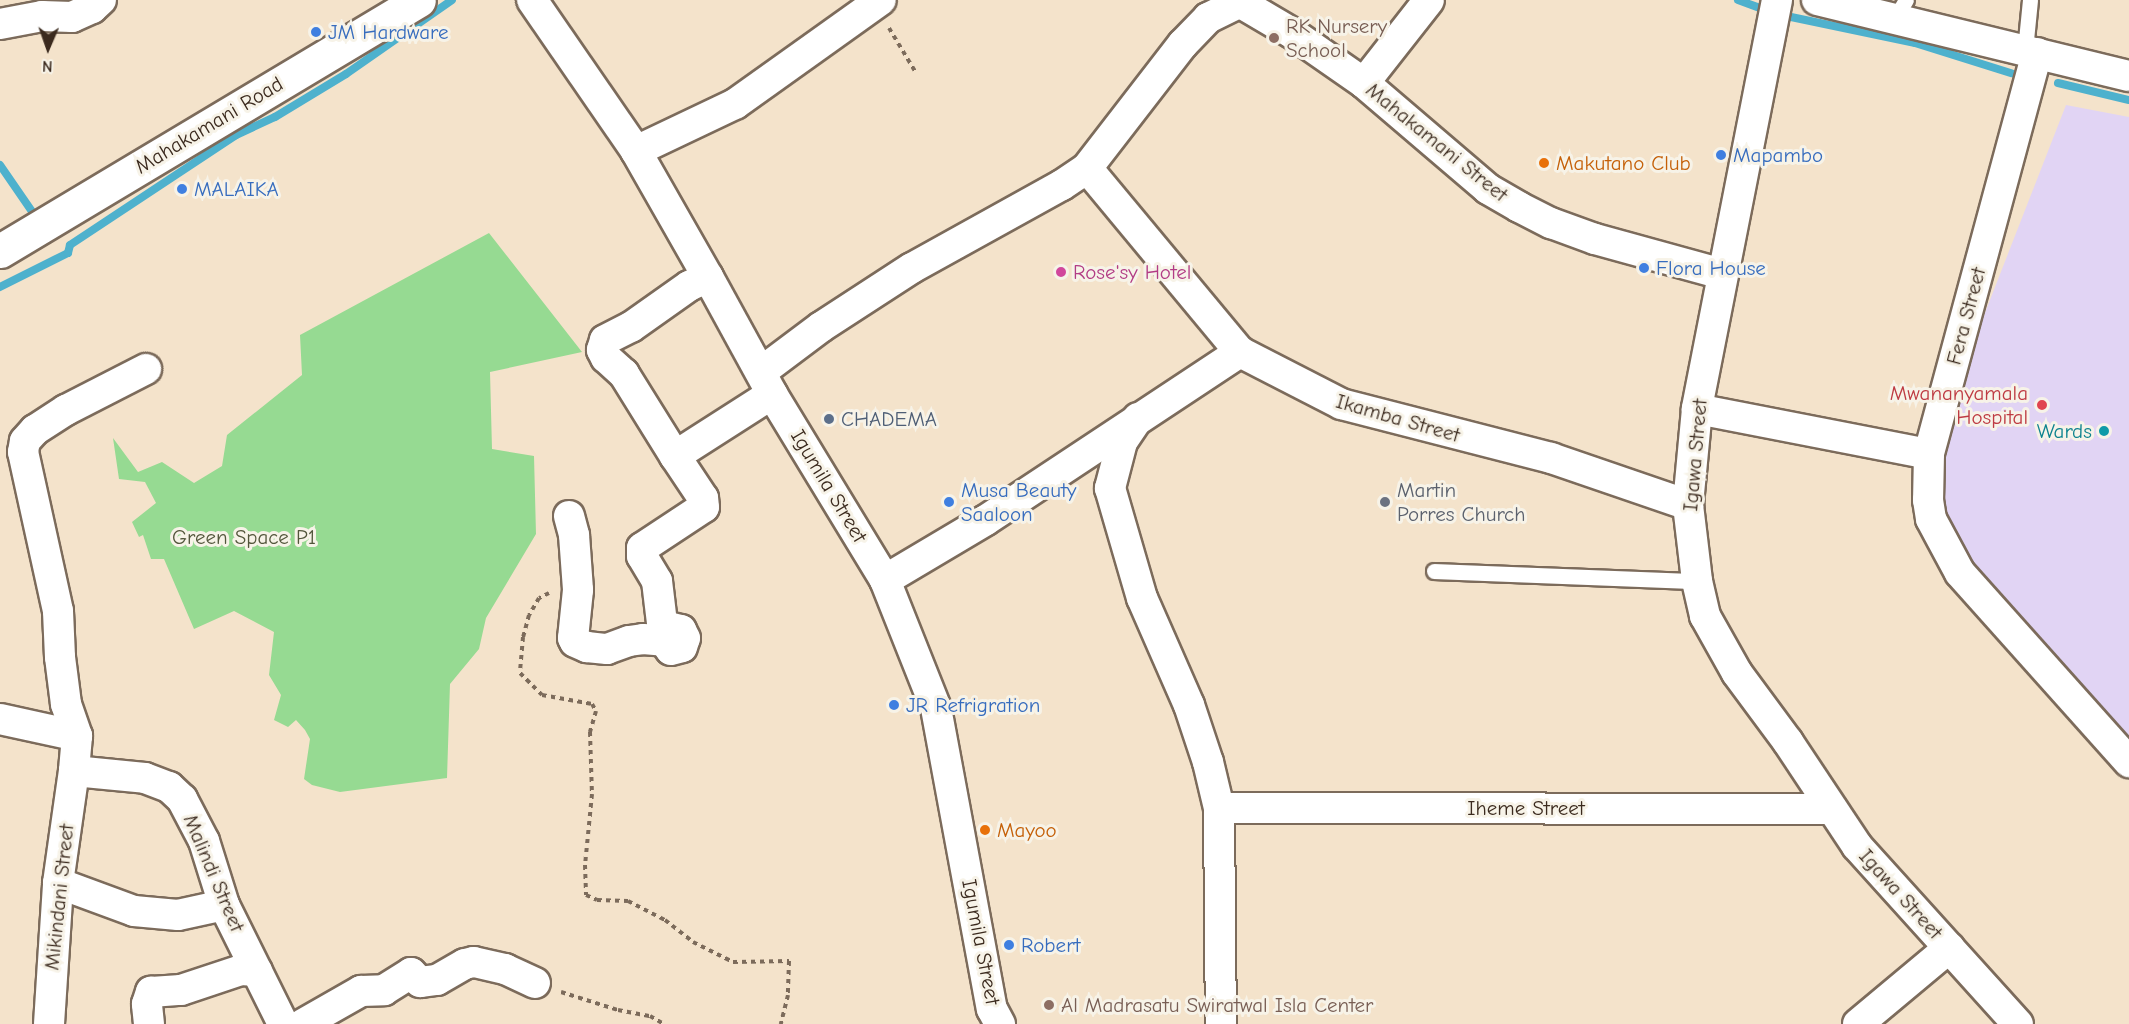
<!DOCTYPE html>
<style>
body{margin:0}
#map{position:relative;width:2129px;height:1024px;overflow:hidden;background:#f4e3cb;font-family:"Comic Neue",sans-serif}
div>[style]{position:absolute}
.built>*{inset:0;background:#e1d4f4}
.green>*{inset:0;background:#96da92}
.stream>*{height:8px;margin:-4px;padding:0 4px;transform-origin:4px;border-radius:4px;background:#4eb1cd}
.path>*{height:4px;margin-top:-2px;transform-origin:0;background:repeating-linear-gradient(90deg,#7c6b5b 0 4.5px,transparent 0 9px)}
.roads{filter:drop-shadow(2px 0 #7c6b5b) drop-shadow(-2px 0 #7c6b5b) drop-shadow(0 2px #7c6b5b) drop-shadow(0 -2px #7c6b5b)}
.lane>*{height:15px;margin:-7.5px;padding:0 7.5px;transform-origin:7.5px;border-radius:7.5px;background:#fff}
.street>*{height:30px;margin:-15px;padding:0 15px;transform-origin:15px;border-radius:15px;background:#fff}
.secondary>*{height:33px;margin:-16.5px;padding:0 16.5px;transform-origin:16.5px;border-radius:16.5px;background:#fff}
.dots>*{width:16px;height:16px;translate:-50% -50%;box-sizing:border-box;border:3px solid #f7f3e8;border-radius:50%}
span{translate:-50% -50%;white-space:nowrap;text-align:center;line-height:1.15;-webkit-text-stroke:6px #f7f3e8;paint-order:stroke}
.education-label{font-size:21px;color:#785e54}
.left{translate:0 -50%;text-align:left}
.shop-label{font-size:21px;color:#366cbe}
.street-label{font-size:21px;color:#3b2a1e}
.food-label{font-size:21px;color:#c56008}
.hotel-label{font-size:21px;color:#b23c85}
.health-label{font-size:21px;color:#be3a42}
.right{translate:-100% -50%;text-align:right}
.service-label{font-size:21px;color:#4e5e75}
.culture-label{font-size:21px;color:#0d838f}
.worship-label{font-size:21px;color:#5b616d}
.park-label{font-size:21px;color:#52563b}
.north{position:absolute;left:18px;top:18px;width:60px;height:60px;-webkit-text-stroke:4px #f7f3e8;paint-order:stroke;rotate:182deg;font-size:16px;font-weight:700;line-height:24px;text-align:center;color:#3b2a1e}
.north::after{content:'';display:block;margin:auto;width:21px;height:27px;background:#3b2a1e;clip-path:polygon(50% 0,100% 100%,50% 72%,0 100%)}
</style>
<div id="map">
<div class="built">
<i style="clip-path:polygon(2066px 105px,2129px 117px,2129px 778px,1931px 541px,1944px 446px,1965px 364px)"></i>
</div>
<div class="green">
<i style="clip-path:polygon(489px 233px,582px 352px,490px 372px,492px 449px,534px 456px,536px 534px,486px 618px,479px 649px,450px 684px,447px 778px,340px 792px,312px 785px,304px 779px,310px 739px,305px 730px,296px 720px,288px 727px,274px 720px,281px 695px,269px 675px,274px 632px,234px 611px,194px 629px,164px 559px,151px 559px,143px 535px,139px 537px,132px 522px,156px 503px,145px 482px,119px 479px,113px 438px,138px 472px,162px 462px,194px 483px,222px 466px,227px 435px,302px 375px,300px 335px)"></i>
</div>
<div class="stream">
<i style="left:1738px;top:0;width:23px;rotate:20deg"></i>
<i style="left:1791px;top:17px;width:127px;rotate:11.8deg"></i>
<i style="left:1915px;top:43px;width:101px;rotate:17.4deg"></i>
<i style="left:2058px;top:83px;width:73px;rotate:13.5deg"></i>
<i style="left:0;top:165px;width:67px;rotate:55.4deg"></i>
<i style="left:0;top:287px;width:76px;rotate:-26.6deg"></i>
<i style="left:68px;top:253px;width:8px;rotate:-76deg"></i>
<i style="left:70px;top:245px;width:199px;rotate:-33.5deg"></i>
<i style="left:236px;top:135px;width:43px;rotate:-24.8deg"></i>
<i style="left:275px;top:117px;width:83px;rotate:-31.2deg"></i>
<i style="left:346px;top:74px;width:129px;rotate:-34.9deg"></i>
</div>
<div class="path">
<i style="left:889px;top:28px;width:52px;rotate:59deg"></i>
<i style="left:549px;top:593px;width:11px;rotate:153deg"></i>
<i style="left:539px;top:598px;width:20px;rotate:120deg"></i>
<i style="left:529px;top:615px;width:23px;rotate:105deg"></i>
<i style="left:523px;top:637px;width:36px;rotate:95deg"></i>
<i style="left:520px;top:673px;width:31px;rotate:45deg"></i>
<i style="left:542px;top:695px;width:51px;rotate:10.2deg"></i>
<i style="left:592px;top:704px;width:8px;rotate:60deg"></i>
<i style="left:596px;top:711px;width:22px;rotate:106deg"></i>
<i style="left:590px;top:732px;width:62px;rotate:88.2deg"></i>
<i style="left:592px;top:794px;width:71px;rotate:95.6deg"></i>
<i style="left:585px;top:865px;width:30px;rotate:88deg"></i>
<i style="left:586px;top:895px;width:12px;rotate:24deg"></i>
<i style="left:597px;top:900px;width:31px;rotate:2deg"></i>
<i style="left:628px;top:901px;width:42px;rotate:27.2deg"></i>
<i style="left:665px;top:920px;width:36px;rotate:38deg"></i>
<i style="left:693px;top:942px;width:45px;rotate:26.6deg"></i>
<i style="left:733px;top:962px;width:56px;rotate:-1deg"></i>
<i style="left:789px;top:961px;width:34px;rotate:92deg"></i>
<i style="left:788px;top:995px;width:30px;rotate:104deg"></i>
<i style="left:561px;top:992px;width:60px;rotate:17.5deg"></i>
<i style="left:618px;top:1010px;width:33px;rotate:11deg"></i>
<i style="left:650px;top:1016px;width:16px;rotate:30deg"></i>
</div>
<div class="roads">
<div class="lane">
<i style="left:1895px;top:18px;width:21px;rotate:-59deg"></i>
<i style="left:2025px;top:50px;width:50px;rotate:-84.3deg"></i>
<i style="left:1434px;top:571px;width:263px;rotate:2.2deg"></i>
</div>
<div class="street">
<i style="left:532px;top:0;width:183px;rotate:55.4deg"></i>
<i style="left:636px;top:151px;width:145px;rotate:60.3deg"></i>
<i style="left:708px;top:277px;width:133px;rotate:61.3deg"></i>
<i style="left:772px;top:394px;width:218px;rotate:58.7deg"></i>
<i style="left:885px;top:580px;width:138px;rotate:68.3deg"></i>
<i style="left:936px;top:708px;width:306px;rotate:79.5deg"></i>
<i style="left:992px;top:1009px;width:17px;rotate:62deg"></i>
<i style="left:1236px;top:0;width:65px;rotate:30.5deg"></i>
<i style="left:1292px;top:33px;width:88px;rotate:34.8deg"></i>
<i style="left:1364px;top:83px;width:163px;rotate:40.5deg"></i>
<i style="left:1488px;top:189px;width:36px;rotate:30deg"></i>
<i style="left:1519px;top:207px;width:36px;rotate:27deg"></i>
<i style="left:1551px;top:223px;width:47px;rotate:20deg"></i>
<i style="left:1595px;top:239px;width:132px;rotate:15.4deg"></i>
<i style="left:1777px;top:0;width:417px;rotate:101.1deg"></i>
<i style="left:1697px;top:409px;width:96px;rotate:95.4deg"></i>
<i style="left:1688px;top:505px;width:77px;rotate:83.2deg"></i>
<i style="left:1697px;top:581px;width:36px;rotate:77deg"></i>
<i style="left:1705px;top:616px;width:65px;rotate:60.7deg"></i>
<i style="left:1737px;top:673px;width:86px;rotate:53.5deg"></i>
<i style="left:1788px;top:742px;width:125px;rotate:56.4deg"></i>
<i style="left:1857px;top:846px;width:240px;rotate:47.9deg"></i>
<i style="left:1817px;top:0;width:321px;rotate:13.7deg"></i>
<i style="left:0;top:24px;width:43px;rotate:-10.8deg"></i>
<i style="left:42px;top:16px;width:30px;rotate:2deg"></i>
<i style="left:72px;top:17px;width:22px;rotate:-24deg"></i>
<i style="left:92px;top:8px;width:12px;rotate:-42deg"></i>
<i style="left:2037px;top:53px;width:415px;rotate:105.1deg"></i>
<i style="left:1929px;top:454px;width:46px;rotate:91.2deg"></i>
<i style="left:1928px;top:500px;width:19px;rotate:81deg"></i>
<i style="left:1931px;top:519px;width:61px;rotate:61.8deg"></i>
<i style="left:1960px;top:573px;width:254px;rotate:48.2deg"></i>
<i style="left:1364px;top:83px;width:105px;rotate:-51.9deg"></i>
<i style="left:636px;top:151px;width:110px;rotate:-25.4deg"></i>
<i style="left:735px;top:104px;width:179px;rotate:-35.5deg"></i>
<i style="left:1087px;top:168px;width:239px;rotate:50.3deg"></i>
<i style="left:1240px;top:352px;width:114px;rotate:27.2deg"></i>
<i style="left:1341px;top:404px;width:217px;rotate:14.4deg"></i>
<i style="left:1551px;top:458px;width:145px;rotate:18.9deg"></i>
<i style="left:761px;top:372px;width:75px;rotate:-36.9deg"></i>
<i style="left:821px;top:327px;width:108px;rotate:-33deg"></i>
<i style="left:912px;top:268px;width:171px;rotate:-29deg"></i>
<i style="left:1062px;top:185px;width:30px;rotate:-34deg"></i>
<i style="left:1087px;top:168px;width:157px;rotate:-52.3deg"></i>
<i style="left:1183px;top:44px;width:36px;rotate:-46deg"></i>
<i style="left:1208px;top:18px;width:34px;rotate:-26deg"></i>
<i style="left:1697px;top:409px;width:236px;rotate:11deg"></i>
<i style="left:1138px;top:418px;width:29px;rotate:124deg"></i>
<i style="left:1122px;top:442px;width:48px;rotate:104.6deg"></i>
<i style="left:1110px;top:488px;width:115px;rotate:73.8deg"></i>
<i style="left:1142px;top:598px;width:117px;rotate:66.3deg"></i>
<i style="left:1189px;top:705px;width:60px;rotate:71.6deg"></i>
<i style="left:1208px;top:762px;width:47px;rotate:76.6deg"></i>
<i style="left:1219px;top:808px;width:216px;rotate:89.5deg"></i>
<i style="left:675px;top:456px;width:97px;rotate:-121.9deg"></i>
<i style="left:624px;top:374px;width:24px;rotate:-138deg"></i>
<i style="left:606px;top:358px;width:9px;rotate:-117deg"></i>
<i style="left:602px;top:350px;width:10px;rotate:-73deg"></i>
<i style="left:605px;top:340px;width:29px;rotate:-27deg"></i>
<i style="left:631px;top:327px;width:71px;rotate:-35.3deg"></i>
<i style="left:689px;top:286px;width:21px;rotate:-25deg"></i>
<i style="left:569px;top:516px;width:20px;rotate:75deg"></i>
<i style="left:574px;top:535px;width:55px;rotate:85.8deg"></i>
<i style="left:578px;top:590px;width:48px;rotate:95.9deg"></i>
<i style="left:573px;top:638px;width:4px;rotate:63deg"></i>
<i style="left:575px;top:642px;width:13px;rotate:23deg"></i>
<i style="left:587px;top:647px;width:20px;rotate:6deg"></i>
<i style="left:607px;top:649px;width:23px;rotate:-20deg"></i>
<i style="left:629px;top:641px;width:14px;rotate:-8deg"></i>
<i style="left:643px;top:639px;width:21px;rotate:5deg"></i>
<i style="left:664px;top:641px;width:11px;rotate:52deg"></i>
<i style="left:671px;top:650px;width:11px;rotate:-15deg"></i>
<i style="left:682px;top:647px;width:9px;rotate:-72deg"></i>
<i style="left:685px;top:638px;width:9px;rotate:-117deg"></i>
<i style="left:681px;top:630px;width:18px;rotate:-167deg"></i>
<i style="left:663px;top:626px;width:3px;rotate:-108deg"></i>
<i style="left:662px;top:623px;width:42px;rotate:-96.8deg"></i>
<i style="left:657px;top:581px;width:29px;rotate:-121deg"></i>
<i style="left:642px;top:556px;width:8px;rotate:-90deg"></i>
<i style="left:642px;top:548px;width:74px;rotate:-33.5deg"></i>
<i style="left:704px;top:507px;width:9px;rotate:-96deg"></i>
<i style="left:703px;top:498px;width:50px;rotate:-123.7deg"></i>
<i style="left:675px;top:456px;width:115px;rotate:-32.6deg"></i>
<i style="left:885px;top:580px;width:117px;rotate:-30.7deg"></i>
<i style="left:986px;top:520px;width:305px;rotate:-33.5deg"></i>
<i style="left:0;top:719px;width:79px;rotate:12.4deg"></i>
<i style="left:77px;top:736px;width:35px;rotate:95deg"></i>
<i style="left:74px;top:771px;width:71px;rotate:5.6deg"></i>
<i style="left:145px;top:778px;width:26px;rotate:21deg"></i>
<i style="left:169px;top:787px;width:18px;rotate:43deg"></i>
<i style="left:182px;top:799px;width:47px;rotate:62.4deg"></i>
<i style="left:204px;top:841px;width:67px;rotate:72.6deg"></i>
<i style="left:224px;top:905px;width:133px;rotate:63.6deg"></i>
<i style="left:77px;top:736px;width:34px;rotate:-109deg"></i>
<i style="left:66px;top:704px;width:47px;rotate:-97.3deg"></i>
<i style="left:60px;top:657px;width:46px;rotate:-92.5deg"></i>
<i style="left:58px;top:611px;width:163px;rotate:-102.4deg"></i>
<i style="left:23px;top:452px;width:11px;rotate:-80deg"></i>
<i style="left:25px;top:441px;width:15px;rotate:-48deg"></i>
<i style="left:35px;top:430px;width:37px;rotate:-33deg"></i>
<i style="left:66px;top:410px;width:90px;rotate:-27.1deg"></i>
<i style="left:1219px;top:808px;width:613px;rotate:0.09deg"></i>
<i style="left:58px;top:883px;width:81px;rotate:20.2deg"></i>
<i style="left:134px;top:911px;width:44px;rotate:5.2deg"></i>
<i style="left:178px;top:915px;width:47px;rotate:-12.3deg"></i>
<i style="left:49px;top:1024px;width:141px;rotate:-86.3deg"></i>
<i style="left:58px;top:883px;width:113px;rotate:-81.9deg"></i>
<i style="left:149px;top:1024px;width:20px;rotate:-96deg"></i>
<i style="left:147px;top:1004px;width:13px;rotate:-72deg"></i>
<i style="left:151px;top:992px;width:30px;rotate:-4deg"></i>
<i style="left:181px;top:990px;width:63px;rotate:-18.4deg"></i>
<i style="left:241px;top:970px;width:16px;rotate:4deg"></i>
<i style="left:303px;top:1024px;width:67px;rotate:-29.6deg"></i>
<i style="left:361px;top:991px;width:23px;rotate:-2deg"></i>
<i style="left:384px;top:990px;width:32px;rotate:-32deg"></i>
<i style="left:411px;top:973px;width:13px;rotate:45deg"></i>
<i style="left:420px;top:982px;width:17px;rotate:-7deg"></i>
<i style="left:437px;top:980px;width:32px;rotate:-30deg"></i>
<i style="left:465px;top:964px;width:9px;rotate:-13deg"></i>
<i style="left:474px;top:962px;width:32px;rotate:13deg"></i>
<i style="left:505px;top:969px;width:33px;rotate:25deg"></i>
<i style="left:1858px;top:1024px;width:119px;rotate:-39.9deg"></i>
</div>
<div class="secondary">
<i style="left:0;top:251px;width:488px;rotate:-30.9deg"></i>
</div>
</div>
<div class="dots">
<i style="left:316px;top:32px;background:#3f7fe0"></i>
<i style="left:1274px;top:38px;background:#8d6e63"></i>
<i style="left:1721px;top:155px;background:#3f7fe0"></i>
<i style="left:1544px;top:163px;background:#e8710a"></i>
<i style="left:182px;top:189px;background:#3f7fe0"></i>
<i style="left:1644px;top:268px;background:#3f7fe0"></i>
<i style="left:1061px;top:272px;background:#d1479c"></i>
<i style="left:2042px;top:405px;background:#e0444e"></i>
<i style="left:829px;top:419px;background:#5c6f8a"></i>
<i style="left:2104px;top:431px;background:#0f9aa8"></i>
<i style="left:949px;top:502px;background:#3f7fe0"></i>
<i style="left:1385px;top:502px;background:#6b7280"></i>
<i style="left:894px;top:705px;background:#3f7fe0"></i>
<i style="left:985px;top:830px;background:#e8710a"></i>
<i style="left:1009px;top:945px;background:#3f7fe0"></i>
<i style="left:1049px;top:1005px;background:#8d6e63"></i>
</div>
<div class="education-label">
<span class="left" style="left:1286px;top:38px">RK Nursery<br>School</span>
<span class="left" style="left:1061px;top:1005px">Al Madrasatu Swiratwal Isla Center</span>
</div>
<div class="shop-label">
<span class="left" style="left:328px;top:32px">JM Hardware</span>
<span class="left" style="left:1733px;top:155px">Mapambo</span>
<span class="left" style="left:194px;top:189px">MALAIKA</span>
<span class="left" style="left:1656px;top:268px">Flora House</span>
<span class="left" style="left:961px;top:502px">Musa Beauty<br>Saaloon</span>
<span class="left" style="left:906px;top:705px">JR Refrigration</span>
<span class="left" style="left:1021px;top:945px">Robert</span>
</div>
<div class="street-label">
<span style="left:209px;top:125px;rotate:-31deg">Mahakamani Road</span>
<span style="left:1437px;top:142px;rotate:39deg">Mahakamani Street</span>
<span style="left:1966px;top:316px;rotate:-75deg">Fera Street</span>
<span style="left:1398px;top:418px;rotate:16deg">Ikamba Street</span>
<span style="left:1695px;top:455px;rotate:-85deg">Igawa Street</span>
<span style="left:829px;top:486px;rotate:59deg">Igumila Street</span>
<span style="left:1526px;top:808px">Iheme Street</span>
<span style="left:214px;top:873px;rotate:67deg">Malindi Street</span>
<span style="left:1901px;top:894px;rotate:48deg">Igawa Street</span>
<span style="left:59px;top:897px;rotate:-84deg">Mikindani Street</span>
<span style="left:981px;top:942px;rotate:79deg">Igumila Street</span>
</div>
<div class="food-label">
<span class="left" style="left:1556px;top:163px">Makutano Club</span>
<span class="left" style="left:997px;top:830px">Mayoo</span>
</div>
<div class="hotel-label">
<span class="left" style="left:1073px;top:272px">Rose'sy Hotel</span>
</div>
<div class="health-label">
<span class="right" style="left:2028px;top:405px">Mwananyamala<br>Hospital</span>
</div>
<div class="service-label">
<span class="left" style="left:841px;top:419px">CHADEMA</span>
</div>
<div class="culture-label">
<span class="right" style="left:2092px;top:431px">Wards</span>
</div>
<div class="worship-label">
<span class="left" style="left:1397px;top:502px">Martin<br>Porres Church</span>
</div>
<div class="park-label">
<span style="left:244px;top:537px">Green Space P1</span>
</div>
<div class="north">N</div>
</div>
